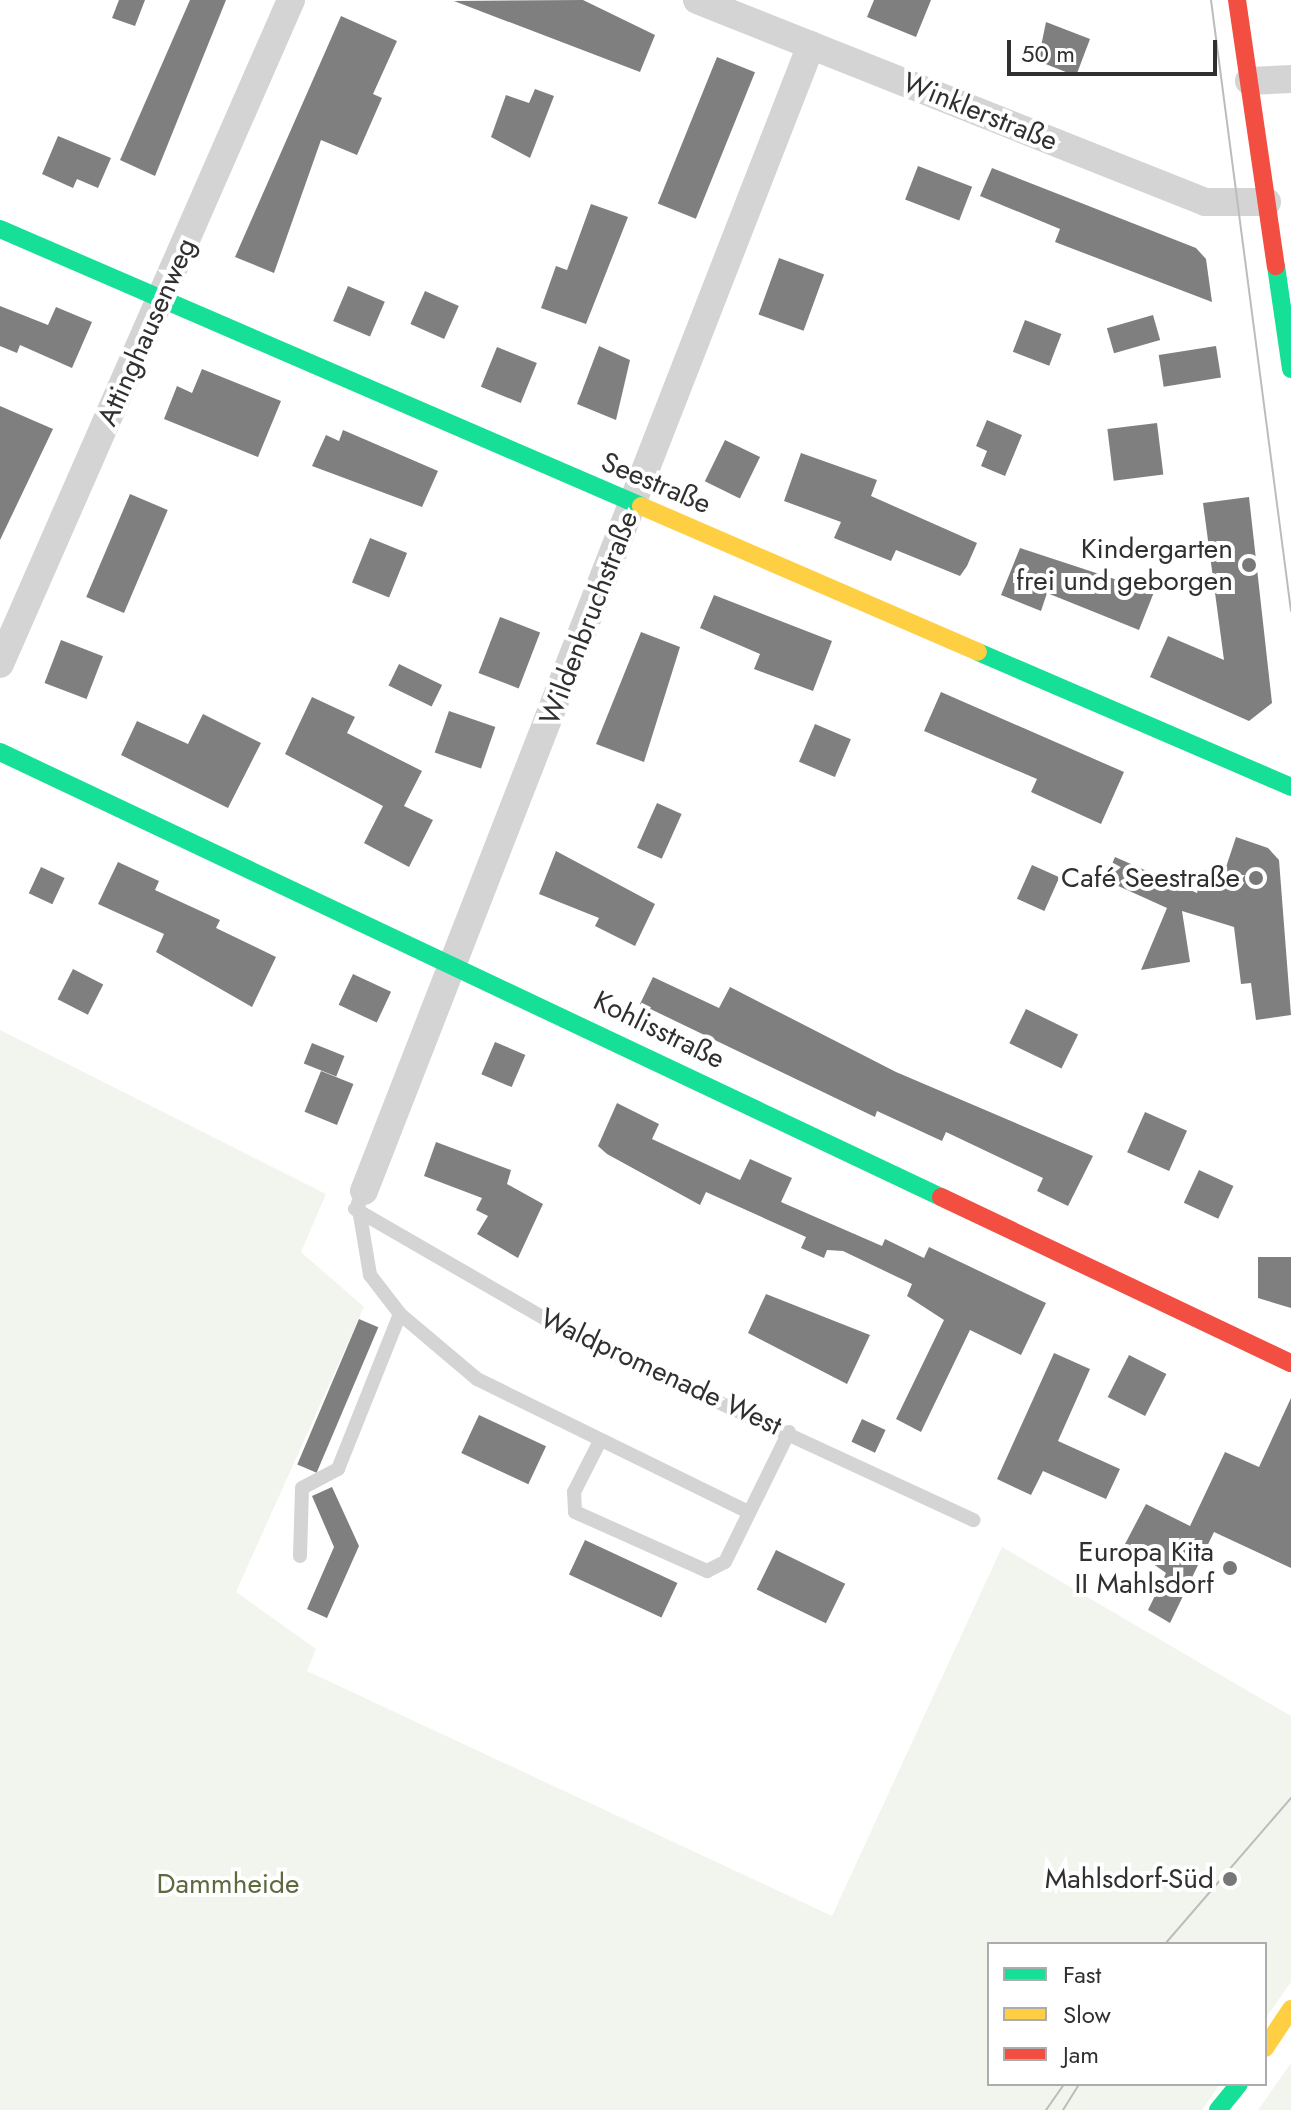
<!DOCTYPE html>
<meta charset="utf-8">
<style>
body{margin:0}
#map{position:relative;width:1291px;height:2110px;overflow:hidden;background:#fff;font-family:Jost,sans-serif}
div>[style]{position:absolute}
.green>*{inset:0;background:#f2f5ed}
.building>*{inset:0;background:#7f7f7f;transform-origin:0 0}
.lane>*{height:14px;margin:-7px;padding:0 7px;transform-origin:7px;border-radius:7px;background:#d4d4d4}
.street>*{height:28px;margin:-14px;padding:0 14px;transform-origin:14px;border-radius:14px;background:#d4d4d4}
.fast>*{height:18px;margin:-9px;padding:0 9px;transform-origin:9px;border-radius:9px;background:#16e098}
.slow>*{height:18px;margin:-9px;padding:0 9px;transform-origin:9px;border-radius:9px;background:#ffcf43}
.jam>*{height:18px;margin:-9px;padding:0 9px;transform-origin:9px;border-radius:9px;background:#f24e42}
.tram>*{height:2px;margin:-1px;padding:0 1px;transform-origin:1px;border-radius:1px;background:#bcbcbc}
.dots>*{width:22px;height:22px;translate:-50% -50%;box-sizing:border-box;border:4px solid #fff;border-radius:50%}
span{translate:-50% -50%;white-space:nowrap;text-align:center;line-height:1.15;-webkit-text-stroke:8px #fff;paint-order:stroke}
.street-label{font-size:28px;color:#303030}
.poi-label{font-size:28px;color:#303030}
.right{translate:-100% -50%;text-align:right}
.park-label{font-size:28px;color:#5b6b3e}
.legend{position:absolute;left:987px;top:1942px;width:280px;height:144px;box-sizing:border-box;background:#fff;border:2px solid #acacac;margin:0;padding:10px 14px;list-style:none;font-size:24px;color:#303030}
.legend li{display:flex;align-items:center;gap:16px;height:40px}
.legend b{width:40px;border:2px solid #acacac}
.scale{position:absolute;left:1007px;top:40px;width:210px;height:36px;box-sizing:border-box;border:4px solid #303030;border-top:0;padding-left:10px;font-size:24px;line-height:28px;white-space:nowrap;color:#303030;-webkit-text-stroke:6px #fff;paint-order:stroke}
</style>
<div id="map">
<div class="green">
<i style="clip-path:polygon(0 1030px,326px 1194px,301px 1252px,364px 1307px,236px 1592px,316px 1649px,307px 1671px,832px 1916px,1002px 1547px,1291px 1716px,1291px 1982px,1265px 2019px,1265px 1944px,989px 1944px,989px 2084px,1220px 2084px,1202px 2110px,0 2110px)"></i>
<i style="clip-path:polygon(1291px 2063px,1291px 2110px,1258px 2110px)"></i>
</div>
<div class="building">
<i style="clip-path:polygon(119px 0,145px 0,135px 26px,112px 18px)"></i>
<i style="clip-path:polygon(190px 0,226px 0,155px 176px,120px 160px)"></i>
<i style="clip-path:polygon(583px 0,655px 35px,640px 72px,454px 1px)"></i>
<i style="clip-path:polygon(874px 0,931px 0,916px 37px,867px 17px)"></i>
<i style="clip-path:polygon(341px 16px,397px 41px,373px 94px,382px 98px,357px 155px,321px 140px,274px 273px,235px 257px)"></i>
<i style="clip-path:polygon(1046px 22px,1090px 39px,1076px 76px,1038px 61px)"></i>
<i style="left:717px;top:57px;width:41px;height:158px;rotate:22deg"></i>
<i style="clip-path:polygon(535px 89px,554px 96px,530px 158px,491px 137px,506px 95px,529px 103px)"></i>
<i style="clip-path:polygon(58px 136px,111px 158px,98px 188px,77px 179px,73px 188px,42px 174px)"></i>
<i style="left:918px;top:166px;width:58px;height:36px;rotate:21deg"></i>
<i style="clip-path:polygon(992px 168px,1196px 248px,1206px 259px,1212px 302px,1055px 242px,1060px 229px,980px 196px)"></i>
<i style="clip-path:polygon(591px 204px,628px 217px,586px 324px,541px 308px,556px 266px,567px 270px)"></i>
<i style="left:779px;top:258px;width:48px;height:60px;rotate:20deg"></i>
<i style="left:348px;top:286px;width:40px;height:38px;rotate:23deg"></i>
<i style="left:425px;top:291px;width:37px;height:36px;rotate:24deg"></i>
<i style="clip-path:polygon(0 306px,48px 325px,56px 307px,92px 322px,72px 368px,20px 345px,17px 353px,0 346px)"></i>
<i style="left:1153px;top:315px;width:26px;height:48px;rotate:74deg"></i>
<i style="left:1025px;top:320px;width:39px;height:34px;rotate:21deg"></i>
<i style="clip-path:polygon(599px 346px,630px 360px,616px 420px,577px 404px)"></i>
<i style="left:1216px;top:346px;width:32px;height:58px;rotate:81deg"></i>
<i style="left:497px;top:347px;width:43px;height:43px;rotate:22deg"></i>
<i style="clip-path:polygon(202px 369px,281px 401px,258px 457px,164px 419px,177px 386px,192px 393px)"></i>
<i style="clip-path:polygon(0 406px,53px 429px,0 540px)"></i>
<i style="clip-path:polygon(987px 420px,1022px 435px,1005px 476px,981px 466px,987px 451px,976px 446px)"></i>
<i style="left:1157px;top:423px;width:52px;height:50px;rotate:83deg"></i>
<i style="clip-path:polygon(343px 430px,438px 471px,422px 507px,312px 466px,326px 435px,339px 441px)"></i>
<i style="left:725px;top:440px;width:39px;height:46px;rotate:26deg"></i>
<i style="clip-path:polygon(801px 453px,877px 480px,871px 496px,977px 543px,967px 566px,960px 576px,896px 550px,891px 561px,834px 538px,841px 522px,784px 501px)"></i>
<i style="left:130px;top:494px;width:41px;height:112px;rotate:23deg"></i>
<i style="clip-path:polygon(1249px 497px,1272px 703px,1249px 721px,1150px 677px,1168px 636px,1224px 660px,1203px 503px)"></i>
<i style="left:370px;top:538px;width:40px;height:48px;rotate:22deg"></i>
<i style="clip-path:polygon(1020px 548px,1154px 592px,1139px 630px,1047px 593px,1041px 611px,1001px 595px)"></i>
<i style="clip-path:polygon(714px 595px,832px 641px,813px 691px,754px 669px,760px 654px,700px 628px)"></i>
<i style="left:500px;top:617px;width:43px;height:60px;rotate:21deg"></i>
<i style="clip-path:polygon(641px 632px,680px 647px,644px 762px,596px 744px)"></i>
<i style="left:61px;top:640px;width:45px;height:46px;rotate:21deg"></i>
<i style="left:399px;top:664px;width:48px;height:24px;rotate:26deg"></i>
<i style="clip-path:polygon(941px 692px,1124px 772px,1101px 824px,1031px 792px,1037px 779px,924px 731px)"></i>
<i style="clip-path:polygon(312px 697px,355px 717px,347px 733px,422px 771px,404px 806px,433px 820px,409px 867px,364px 843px,383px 806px,285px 754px)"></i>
<i style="left:449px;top:711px;width:49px;height:44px;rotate:19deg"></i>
<i style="clip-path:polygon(203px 714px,261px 743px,228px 808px,121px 755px,137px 721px,188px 744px)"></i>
<i style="left:815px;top:724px;width:39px;height:41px;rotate:23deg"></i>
<i style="left:657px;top:803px;width:27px;height:49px;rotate:24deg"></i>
<i style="clip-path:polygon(1236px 837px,1268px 848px,1279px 860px,1291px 1015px,1256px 1020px,1251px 983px,1241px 984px,1234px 927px,1182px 911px,1190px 962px,1141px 970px,1167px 908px,1105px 880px,1115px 857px,1197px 893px,1204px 870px,1223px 876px)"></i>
<i style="clip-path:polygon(556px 851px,655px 904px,635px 946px,595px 926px,599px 918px,539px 894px)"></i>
<i style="clip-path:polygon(118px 862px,159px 881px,155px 890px,220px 920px,216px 928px,276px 957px,252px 1007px,156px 952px,164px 934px,98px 904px)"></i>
<i style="left:1032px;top:865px;width:30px;height:37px;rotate:24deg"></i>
<i style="left:41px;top:867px;width:26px;height:29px;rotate:25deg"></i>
<i style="left:73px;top:969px;width:34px;height:34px;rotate:27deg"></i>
<i style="left:353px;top:974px;width:42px;height:34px;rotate:25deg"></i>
<i style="clip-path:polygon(653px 977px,719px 1008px,730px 987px,896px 1072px,1093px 1156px,1068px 1206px,1037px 1191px,1043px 1178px,946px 1132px,942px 1141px,877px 1111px,875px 1117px,640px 1004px)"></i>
<i style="left:1026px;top:1009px;width:58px;height:38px;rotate:26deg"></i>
<i style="left:495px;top:1042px;width:33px;height:35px;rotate:23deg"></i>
<i style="left:312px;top:1043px;width:35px;height:22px;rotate:22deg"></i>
<i style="left:321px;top:1071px;width:35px;height:44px;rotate:22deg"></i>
<i style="clip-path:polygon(617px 1103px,659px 1124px,652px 1139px,740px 1180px,750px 1159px,792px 1178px,781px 1202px,882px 1246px,885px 1239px,924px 1258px,929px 1247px,1046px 1303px,1021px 1355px,970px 1330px,921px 1432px,896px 1419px,944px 1320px,907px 1296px,912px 1284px,843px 1251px,827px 1250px,824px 1258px,801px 1248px,806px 1237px,706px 1192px,700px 1205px,607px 1154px,598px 1146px)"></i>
<i style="left:1145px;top:1112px;width:46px;height:44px;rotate:24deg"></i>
<i style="clip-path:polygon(436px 1142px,511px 1170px,507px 1184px,543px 1204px,518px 1258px,477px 1234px,488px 1216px,476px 1210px,482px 1198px,424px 1176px)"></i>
<i style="left:1199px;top:1170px;width:38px;height:36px;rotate:25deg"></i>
<i style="clip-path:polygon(1258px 1257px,1291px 1257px,1291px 1308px,1258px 1298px)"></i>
<i style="clip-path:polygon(766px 1294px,870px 1335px,847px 1384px,748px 1333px)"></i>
<i style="left:359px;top:1319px;width:21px;height:158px;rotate:23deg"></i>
<i style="clip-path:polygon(1054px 1353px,1090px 1369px,1058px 1441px,1120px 1469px,1106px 1499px,1043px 1471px,1031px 1495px,997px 1479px)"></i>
<i style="left:1129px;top:1355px;width:42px;height:47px;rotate:27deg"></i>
<i style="clip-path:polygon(1291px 1398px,1291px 1568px,1214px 1532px,1170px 1623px,1148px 1610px,1166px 1573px,1125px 1544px,1146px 1504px,1190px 1526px,1225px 1452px,1259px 1467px)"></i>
<i style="left:479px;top:1415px;width:74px;height:42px;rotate:25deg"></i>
<i style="left:862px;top:1419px;width:26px;height:25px;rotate:25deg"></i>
<i style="clip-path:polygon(332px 1487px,359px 1546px,327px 1618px,307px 1609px,334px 1547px,312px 1496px)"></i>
<i style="left:585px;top:1540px;width:102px;height:38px;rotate:25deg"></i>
<i style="left:776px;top:1550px;width:77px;height:44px;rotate:26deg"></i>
</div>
<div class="lane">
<i style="left:358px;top:1203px;width:73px;rotate:80.5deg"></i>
<i style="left:370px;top:1275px;width:49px;rotate:52.4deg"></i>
<i style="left:400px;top:1314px;width:101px;rotate:40.2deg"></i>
<i style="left:477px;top:1379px;width:300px;rotate:26.1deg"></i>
<i style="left:355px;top:1209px;width:254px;rotate:30deg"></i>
<i style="left:575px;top:1336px;width:439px;rotate:24.8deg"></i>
<i style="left:599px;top:1443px;width:55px;rotate:117deg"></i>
<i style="left:574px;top:1492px;width:20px;rotate:87deg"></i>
<i style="left:575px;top:1512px;width:145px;rotate:24.1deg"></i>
<i style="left:707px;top:1571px;width:20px;rotate:-27deg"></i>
<i style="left:725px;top:1562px;width:145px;rotate:-63.8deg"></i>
<i style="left:300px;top:1556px;width:68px;rotate:-88.3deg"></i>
<i style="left:302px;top:1488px;width:41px;rotate:-27.8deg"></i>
<i style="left:338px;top:1469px;width:167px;rotate:-68.2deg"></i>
</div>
<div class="street">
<i style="left:697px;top:0;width:547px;rotate:21.68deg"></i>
<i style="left:1205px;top:202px;width:62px"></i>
<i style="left:1249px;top:81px;width:42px;rotate:-2.7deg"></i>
<i style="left:0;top:664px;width:725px;rotate:-66.33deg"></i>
<i style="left:364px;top:1191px;width:1230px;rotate:-68.69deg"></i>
</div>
<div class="fast">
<i style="left:0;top:229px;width:698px;rotate:23.37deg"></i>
<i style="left:1276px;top:266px;width:104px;rotate:81.7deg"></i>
<i style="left:978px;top:652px;width:341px;rotate:23.3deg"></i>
<i style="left:0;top:752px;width:1041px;rotate:25.31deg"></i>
<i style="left:1218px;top:2110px;width:33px;rotate:-51deg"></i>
</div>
<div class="slow">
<i style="left:641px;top:506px;width:367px;rotate:23.4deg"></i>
<i style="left:1265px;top:2048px;width:47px;rotate:-56.3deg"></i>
</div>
<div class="jam">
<i style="left:1237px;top:0;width:269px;rotate:81.7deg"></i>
<i style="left:941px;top:1197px;width:387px;rotate:25.4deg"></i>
</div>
<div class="tram">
<i style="left:1211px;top:0;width:616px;rotate:82.54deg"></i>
<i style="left:1165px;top:1944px;width:193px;rotate:-49.2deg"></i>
<i style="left:1046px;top:2110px;width:32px;rotate:-55deg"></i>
<i style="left:1063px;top:2110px;width:31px;rotate:-58deg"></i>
</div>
<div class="dots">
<i style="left:1249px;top:565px;background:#787878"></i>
<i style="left:1256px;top:878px;background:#787878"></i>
<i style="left:1230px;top:1568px;background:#787878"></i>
<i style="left:1230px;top:1879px;background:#787878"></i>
</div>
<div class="street-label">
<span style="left:980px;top:112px;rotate:22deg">Winklerstraße</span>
<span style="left:147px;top:332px;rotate:-66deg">Attinghausenweg</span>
<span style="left:656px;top:483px;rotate:23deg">Seestraße</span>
<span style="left:589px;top:618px;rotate:-69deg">Wildenbruchstraße</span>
<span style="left:659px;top:1030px;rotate:26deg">Kohlisstraße</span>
<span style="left:661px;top:1372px;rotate:25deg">Waldpromenade West</span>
</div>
<div class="poi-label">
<span class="right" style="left:1233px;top:565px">Kindergarten<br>frei und geborgen</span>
<span class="right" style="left:1240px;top:878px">Café Seestraße</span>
<span class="right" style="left:1214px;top:1568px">Europa Kita<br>II Mahlsdorf</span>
<span class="right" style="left:1214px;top:1879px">Mahlsdorf-Süd</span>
</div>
<div class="park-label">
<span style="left:228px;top:1884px">Dammheide</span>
</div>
<ul class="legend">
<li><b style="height:10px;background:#16e098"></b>Fast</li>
<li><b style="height:10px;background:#ffcf43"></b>Slow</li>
<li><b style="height:10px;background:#f24e42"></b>Jam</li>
</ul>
<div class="scale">50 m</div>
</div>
